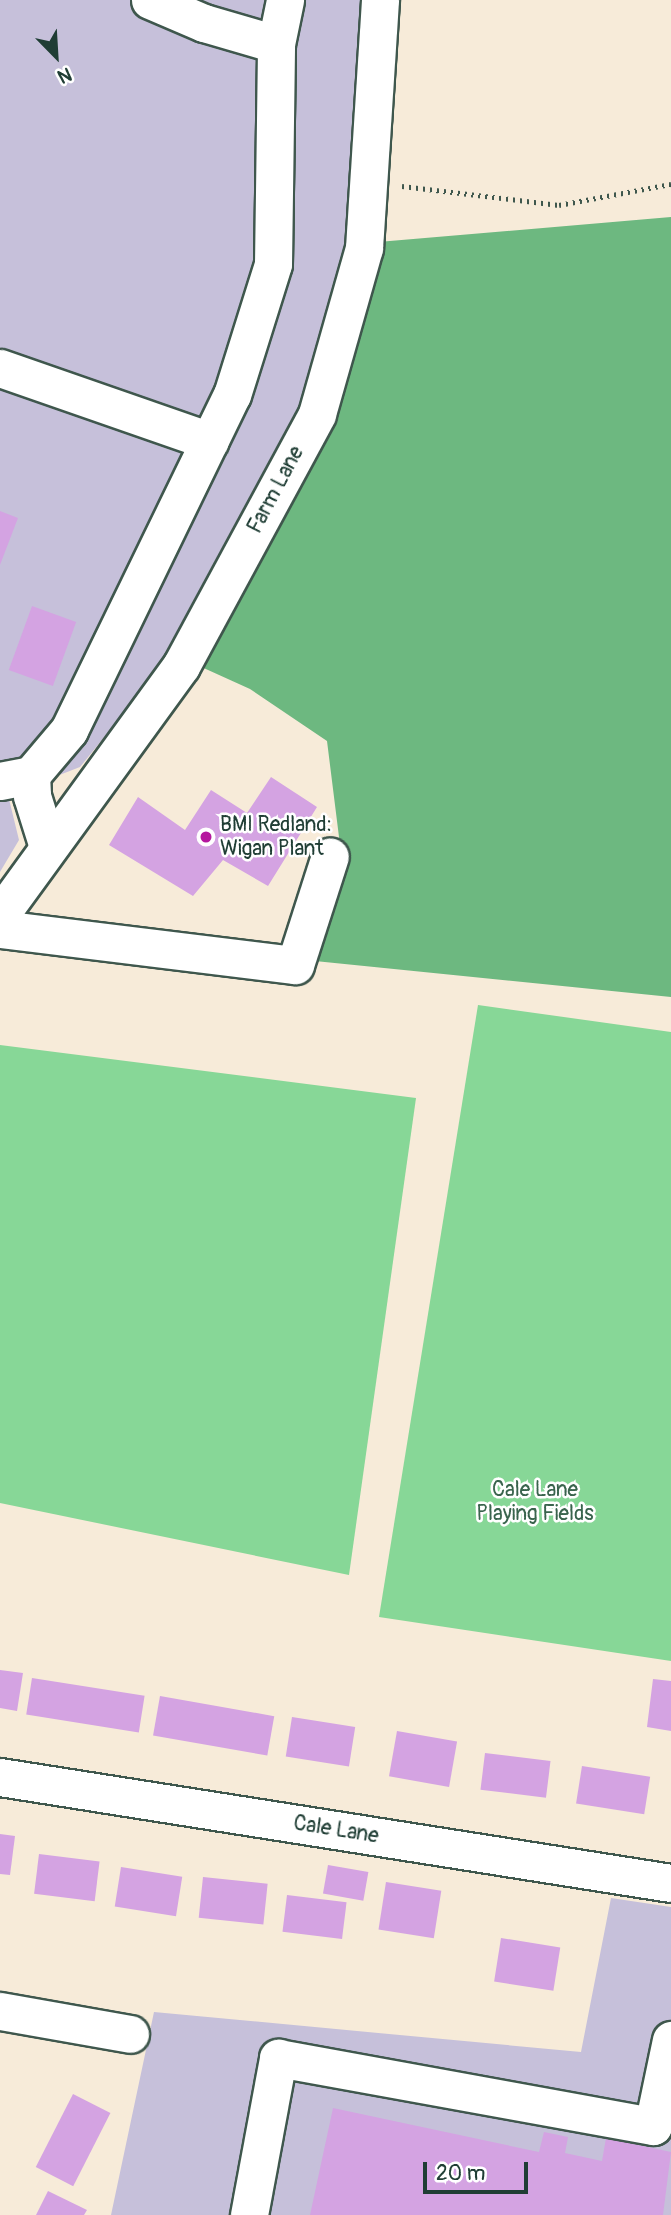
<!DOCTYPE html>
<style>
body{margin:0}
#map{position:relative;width:671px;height:2215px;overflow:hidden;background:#f7ebd9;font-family:Pangolin,sans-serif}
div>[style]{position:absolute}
.industrial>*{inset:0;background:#c6c0da}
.green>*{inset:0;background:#87d797}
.forest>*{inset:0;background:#6db880}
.building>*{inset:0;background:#d4a3e2;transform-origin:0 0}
.path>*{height:4.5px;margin-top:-2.25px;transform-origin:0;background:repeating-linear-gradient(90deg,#3f574d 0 2px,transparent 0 7px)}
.roads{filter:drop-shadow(2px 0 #3f574d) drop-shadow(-2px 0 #3f574d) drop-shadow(0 2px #3f574d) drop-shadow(0 -2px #3f574d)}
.minor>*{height:37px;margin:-18.5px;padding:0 18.5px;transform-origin:18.5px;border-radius:18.5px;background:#fff}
.dots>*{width:19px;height:19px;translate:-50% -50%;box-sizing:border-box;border:4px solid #fff;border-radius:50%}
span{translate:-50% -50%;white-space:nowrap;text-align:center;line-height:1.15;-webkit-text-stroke:5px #fff;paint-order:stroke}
.street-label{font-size:21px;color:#1f3d34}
.poi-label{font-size:21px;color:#1f3d34}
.left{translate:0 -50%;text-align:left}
.park-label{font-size:21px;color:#39644d}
.north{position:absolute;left:21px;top:21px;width:70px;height:70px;-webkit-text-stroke:5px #fff;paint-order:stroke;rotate:156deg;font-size:19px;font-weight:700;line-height:28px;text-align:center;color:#1f3d34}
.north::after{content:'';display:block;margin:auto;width:24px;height:32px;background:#1f3d34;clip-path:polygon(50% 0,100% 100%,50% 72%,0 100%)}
.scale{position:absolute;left:423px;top:2162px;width:105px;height:32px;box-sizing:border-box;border:4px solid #1f3d34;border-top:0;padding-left:9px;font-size:21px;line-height:24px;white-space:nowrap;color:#1f3d34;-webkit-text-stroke:5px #fff;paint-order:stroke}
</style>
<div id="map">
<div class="industrial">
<i style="clip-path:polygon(0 0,369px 0,360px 202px,308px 391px,252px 521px,174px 651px,80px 767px,8px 795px,19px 840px,0 872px)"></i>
<i style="clip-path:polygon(611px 1898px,671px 1907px,671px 2215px,111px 2215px,154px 2012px,581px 2052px)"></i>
</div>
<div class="green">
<i style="clip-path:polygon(478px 1005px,671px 1032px,671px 1661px,379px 1617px)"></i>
<i style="clip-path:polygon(0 1045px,416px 1098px,349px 1575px,0 1503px)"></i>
</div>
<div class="forest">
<i style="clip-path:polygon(671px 217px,671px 997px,305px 960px,340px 845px,327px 741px,250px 689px,197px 665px,378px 242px)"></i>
</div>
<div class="building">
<i style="clip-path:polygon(0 511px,18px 518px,0 565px)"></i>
<i style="left:32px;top:606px;width:47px;height:68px;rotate:20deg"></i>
<i style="clip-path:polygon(271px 777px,317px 807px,268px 886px,223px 860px,193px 896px,109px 845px,138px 797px,185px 830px,211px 790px,247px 813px)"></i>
<i style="clip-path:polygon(0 1670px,23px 1673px,17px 1711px,0 1708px)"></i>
<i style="left:32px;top:1678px;width:114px;height:37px;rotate:9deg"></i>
<i style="clip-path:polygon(653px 1679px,671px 1681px,671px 1731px,647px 1727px)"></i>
<i style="left:160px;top:1696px;width:116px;height:40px;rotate:10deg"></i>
<i style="left:292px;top:1717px;width:64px;height:40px;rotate:9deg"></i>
<i style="left:397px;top:1731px;width:61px;height:46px;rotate:10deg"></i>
<i style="left:485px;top:1753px;width:66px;height:37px;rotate:7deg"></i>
<i style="left:582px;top:1766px;width:69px;height:38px;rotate:9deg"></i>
<i style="clip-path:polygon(0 1834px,15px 1836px,10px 1875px,0 1874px)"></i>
<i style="left:39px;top:1854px;width:61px;height:40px;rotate:7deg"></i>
<i style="left:328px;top:1865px;width:41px;height:29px;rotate:10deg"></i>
<i style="left:121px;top:1867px;width:62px;height:40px;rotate:9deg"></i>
<i style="left:203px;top:1877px;width:65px;height:41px;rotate:6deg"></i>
<i style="left:386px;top:1882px;width:56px;height:48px;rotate:9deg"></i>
<i style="left:287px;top:1895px;width:60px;height:37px;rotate:7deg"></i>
<i style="left:501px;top:1938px;width:60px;height:44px;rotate:9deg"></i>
<i style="left:73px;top:2094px;width:42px;height:82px;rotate:27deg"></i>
<i style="clip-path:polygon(333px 2108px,539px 2152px,544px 2132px,568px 2137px,565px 2153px,602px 2161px,606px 2138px,671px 2152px,663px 2215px,310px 2215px)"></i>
<i style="clip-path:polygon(48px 2191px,87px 2210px,84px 2215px,36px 2215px)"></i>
</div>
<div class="path">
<i style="left:402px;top:186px;width:158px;rotate:6.9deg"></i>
<i style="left:559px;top:205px;width:114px;rotate:-10.6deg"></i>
</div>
<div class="roads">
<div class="minor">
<i style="left:150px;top:0;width:59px;rotate:23.1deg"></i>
<i style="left:204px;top:23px;width:75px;rotate:16.3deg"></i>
<i style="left:0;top:368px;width:222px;rotate:19.2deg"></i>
<i style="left:31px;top:775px;width:21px;rotate:87deg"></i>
<i style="left:32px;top:796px;width:53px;rotate:72.6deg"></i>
<i style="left:0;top:781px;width:32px;rotate:-11deg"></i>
<i style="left:31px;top:775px;width:59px;rotate:-49.8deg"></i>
<i style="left:69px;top:730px;width:373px;rotate:-64.1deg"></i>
<i style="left:232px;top:395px;width:137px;rotate:-72.6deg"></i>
<i style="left:273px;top:264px;width:220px;rotate:-89.2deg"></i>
<i style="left:276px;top:44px;width:45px;rotate:-78.4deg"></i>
<i style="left:0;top:915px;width:308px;rotate:-54deg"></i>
<i style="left:181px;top:666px;width:286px;rotate:-61.6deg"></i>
<i style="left:317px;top:414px;width:173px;rotate:-74.2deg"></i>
<i style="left:364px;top:248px;width:249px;rotate:-86.3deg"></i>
<i style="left:0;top:929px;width:297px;rotate:7deg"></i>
<i style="left:295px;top:965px;width:114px;rotate:-72.2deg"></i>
<i style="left:0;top:1777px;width:679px;rotate:8.98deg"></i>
<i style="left:0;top:2011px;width:132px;rotate:10deg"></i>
<i style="left:249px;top:2215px;width:160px;rotate:-79.5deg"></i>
<i style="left:278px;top:2058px;width:381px;rotate:10.3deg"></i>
<i style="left:653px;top:2126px;width:88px;rotate:-78.2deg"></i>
</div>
</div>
<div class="dots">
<i style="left:206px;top:837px;background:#b5179e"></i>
</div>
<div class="street-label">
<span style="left:276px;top:490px;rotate:-62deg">Farm Lane</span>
<span style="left:336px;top:1830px;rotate:9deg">Cale Lane</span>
</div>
<div class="poi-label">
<span class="left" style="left:220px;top:837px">BMI Redland:<br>Wigan Plant</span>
</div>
<div class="park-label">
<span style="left:535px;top:1502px">Cale Lane<br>Playing Fields</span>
</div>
<div class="north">N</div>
<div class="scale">20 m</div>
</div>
